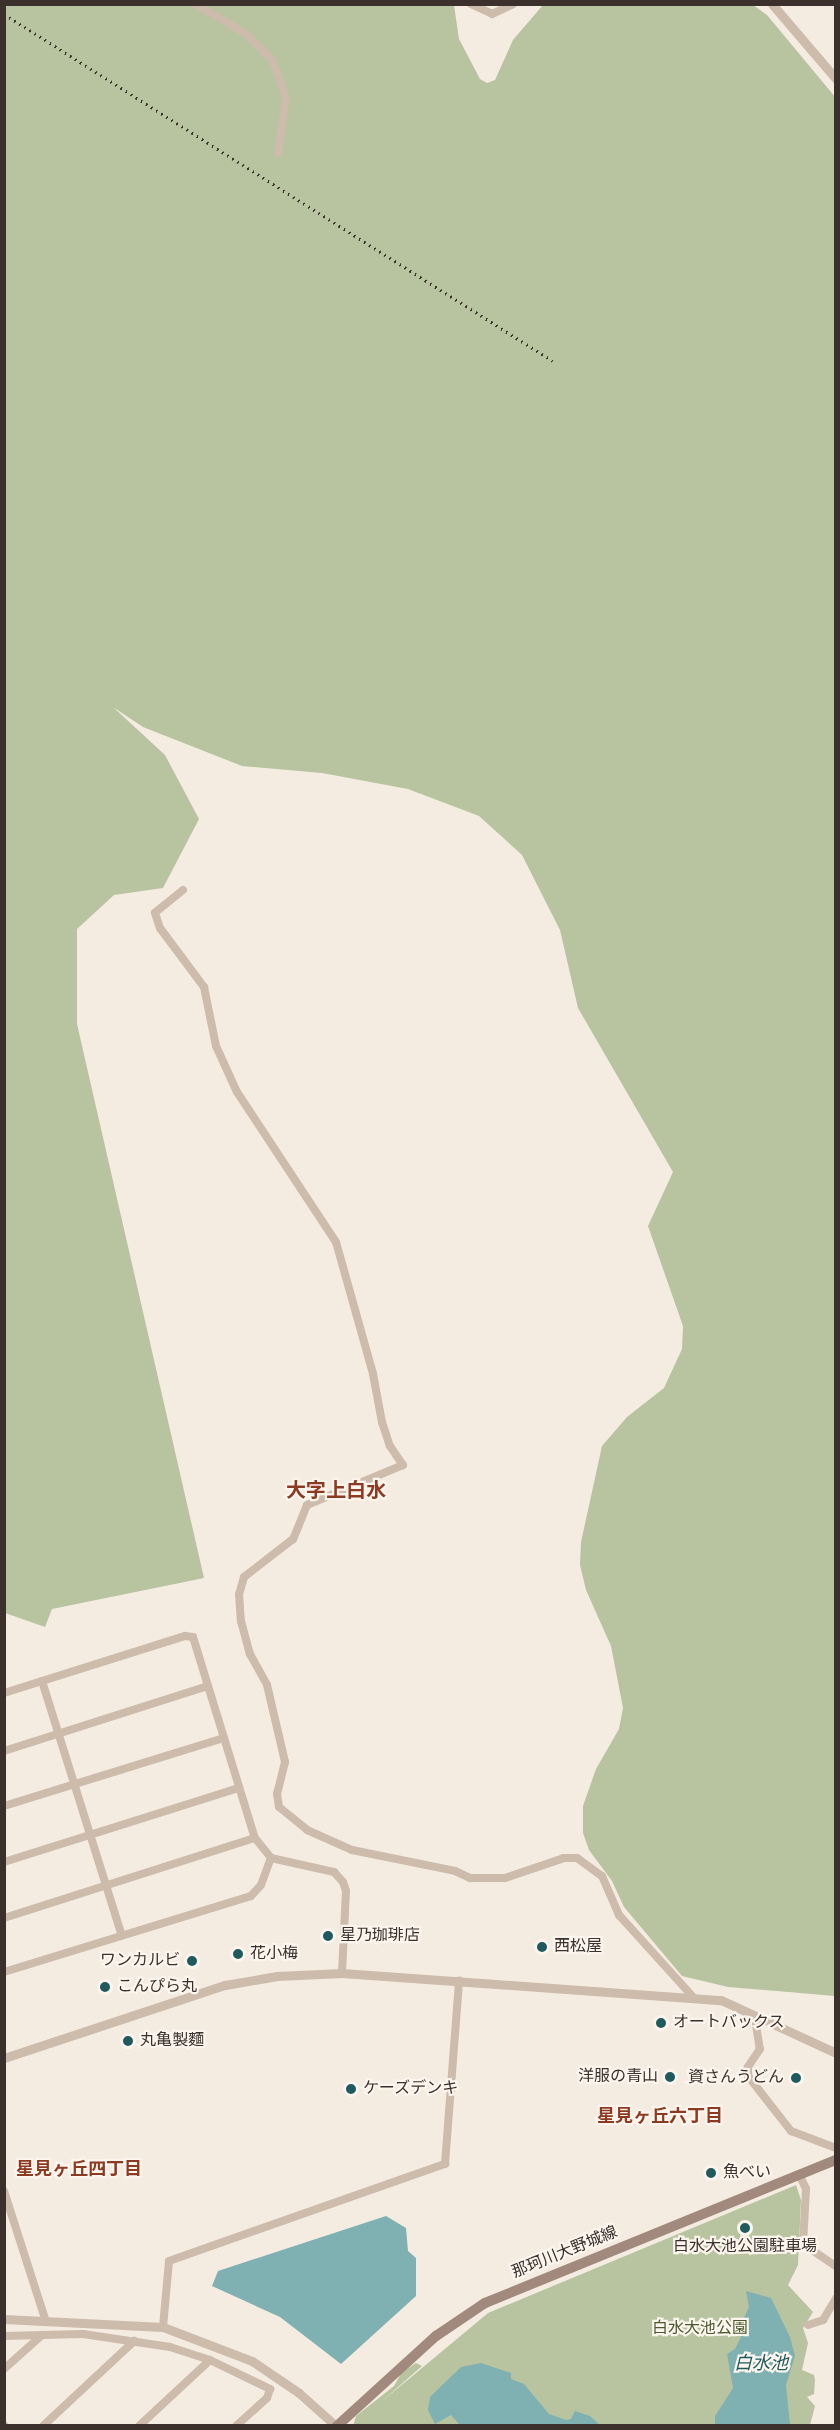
<!DOCTYPE html>
<meta charset="utf-8">
<style>
body{margin:0}
#map{position:relative;width:840px;height:2430px;overflow:hidden;background:#f4ebe1;font-family:"Sofia Sans Condensed","Noto Sans JP",sans-serif}
div>[style]{position:absolute}
.green>*{inset:0;background:#b8c4a0}
.water>*{inset:0;background:#7fb0b2}
.minor>*{height:8px;margin:-4px;padding:0 4px;transform-origin:4px;border-radius:4px;background:#cdbbac}
.tertiary>*{height:9px;margin:-4.5px;padding:0 4.5px;transform-origin:4.5px;border-radius:4.5px;background:#cdbbac}
.secondary>*{height:10px;margin:-5px;padding:0 5px;transform-origin:5px;border-radius:5px;background:#a18a7d}
.rail>*{height:3px;margin-top:-1.5px;transform-origin:0;background:repeating-linear-gradient(90deg,#3b302b 0 1.5px,transparent 0 6px)}
.dots>*{width:16px;height:16px;translate:-50% -50%;box-sizing:border-box;border:3px solid #fbf5ee;border-radius:50%}
span{translate:-50% -50%;white-space:nowrap;text-align:center;line-height:1.15;-webkit-text-stroke:4.5px #fbf5ee;paint-order:stroke}
.poi-label{font-size:16px;color:#3b302b}
.left{translate:0 -50%;text-align:left}
.right{translate:-100% -50%;text-align:right}
.street-label{font-size:16px;color:#3b302b}
.park-label{font-size:16px;color:#4a5a2e}
.neighbourhood-label{font-size:18px;color:#8c3b22;font-weight:700}
.water-label{font-size:18px;color:#1f5a5e;font-style:italic}
.quarter-label{font-size:20px;color:#8c3b22;font-weight:700}
.frame{position:absolute;inset:0;border:6px solid #3b302b;pointer-events:none}
</style>
<div id="map">
<div class="green">
<i style="clip-path:polygon(5px 5px,454px 5px,459px 39px,480px 79px,487px 83px,495px 80px,513px 40px,543px 5px,753px 5px,767px 15px,836px 98px,835px 1996px,728px 1987px,682px 1976px,624px 1907px,612px 1881px,589px 1850px,583px 1833px,583px 1806px,596px 1769px,619px 1729px,623px 1708px,611px 1646px,586px 1590px,580px 1565px,581px 1542px,602px 1446px,627px 1417px,664px 1388px,682px 1349px,683px 1326px,648px 1226px,673px 1172px,578px 1008px,560px 930px,522px 855px,479px 816px,408px 789px,322px 773px,242px 766px,143px 727px,113px 707px,165px 755px,199px 819px,163px 888px,114px 895px,77px 929px,77px 1024px,204px 1578px,52px 1609px,45px 1627px,5px 1613px)"></i>
<i style="clip-path:polygon(796px 2185px,801px 2200px,798px 2265px,788px 2285px,813px 2312px,803px 2328px,808px 2343px,802px 2370px,814px 2375px,815px 2380px,814px 2394px,807px 2397px,815px 2406px,810px 2425px,353px 2426px,356px 2416px,394px 2386px,402px 2372px,416px 2363px,422px 2366px,380px 2403px,488px 2313px)"></i>
</div>
<div class="water">
<i style="clip-path:polygon(386px 2216px,406px 2228px,408px 2251px,416px 2258px,416px 2296px,341px 2364px,280px 2317px,212px 2286px,218px 2271px)"></i>
<i style="clip-path:polygon(746px 2291px,771px 2298px,790px 2337px,795px 2356px,786px 2385px,790px 2425px,715px 2425px,715px 2416px,733px 2388px,727px 2354px,735px 2349px,745px 2329px,744px 2318px,749px 2307px)"></i>
<i style="clip-path:polygon(481px 2363px,511px 2373px,511px 2379px,524px 2384px,549px 2414px,566px 2420px,571px 2419px,575px 2411px,590px 2416px,600px 2425px,460px 2425px,451px 2415px,435px 2424px,428px 2410px,430px 2397px,461px 2367px)"></i>
</div>
<div class="minor">
<i style="left:196px;top:4px;width:58px;rotate:31deg"></i>
<i style="left:246px;top:34px;width:36px;rotate:44deg"></i>
<i style="left:272px;top:59px;width:41px;rotate:70.3deg"></i>
<i style="left:286px;top:98px;width:56px;rotate:98.3deg"></i>
<i style="left:471px;top:4px;width:23px;rotate:25deg"></i>
<i style="left:492px;top:14px;width:23px;rotate:-25deg"></i>
<i style="left:183px;top:890px;width:36px;rotate:141deg"></i>
<i style="left:155px;top:913px;width:16px;rotate:72deg"></i>
<i style="left:160px;top:928px;width:74px;rotate:53.3deg"></i>
<i style="left:204px;top:987px;width:60px;rotate:78.5deg"></i>
<i style="left:216px;top:1046px;width:51px;rotate:65.5deg"></i>
<i style="left:237px;top:1092px;width:180px;rotate:56.6deg"></i>
<i style="left:336px;top:1242px;width:137px;rotate:74.3deg"></i>
<i style="left:373px;top:1374px;width:49px;rotate:79.4deg"></i>
<i style="left:382px;top:1422px;width:25px;rotate:72deg"></i>
<i style="left:390px;top:1446px;width:23px;rotate:56deg"></i>
<i style="left:403px;top:1465px;width:104px;rotate:157.4deg"></i>
<i style="left:307px;top:1505px;width:37px;rotate:112deg"></i>
<i style="left:293px;top:1539px;width:62px;rotate:142.2deg"></i>
<i style="left:244px;top:1577px;width:18px;rotate:106deg"></i>
<i style="left:239px;top:1594px;width:27px;rotate:86deg"></i>
<i style="left:241px;top:1621px;width:34px;rotate:75deg"></i>
<i style="left:250px;top:1654px;width:35px;rotate:61deg"></i>
<i style="left:267px;top:1685px;width:79px;rotate:76.8deg"></i>
<i style="left:285px;top:1762px;width:33px;rotate:104deg"></i>
<i style="left:277px;top:1794px;width:13px;rotate:81deg"></i>
<i style="left:279px;top:1807px;width:36px;rotate:39deg"></i>
<i style="left:307px;top:1830px;width:49px;rotate:24deg"></i>
<i style="left:352px;top:1850px;width:105px;rotate:11.5deg"></i>
<i style="left:455px;top:1871px;width:17px;rotate:25deg"></i>
<i style="left:470px;top:1878px;width:35px"></i>
<i style="left:505px;top:1878px;width:62px;rotate:-18.7deg"></i>
<i style="left:564px;top:1858px;width:13px"></i>
<i style="left:577px;top:1858px;width:31px;rotate:36deg"></i>
<i style="left:602px;top:1876px;width:43px;rotate:66.4deg"></i>
<i style="left:619px;top:1915px;width:110px;rotate:47.9deg"></i>
<i style="left:42px;top:1681px;width:267px;rotate:72.6deg"></i>
<i style="left:4px;top:1693px;width:190px;rotate:-17.5deg"></i>
<i style="left:185px;top:1636px;width:8px;rotate:7deg"></i>
<i style="left:193px;top:1637px;width:210px;rotate:72.9deg"></i>
<i style="left:255px;top:1838px;width:26px;rotate:51deg"></i>
<i style="left:271px;top:1858px;width:65px;rotate:12.5deg"></i>
<i style="left:334px;top:1872px;width:13px;rotate:48deg"></i>
<i style="left:343px;top:1882px;width:9px;rotate:72deg"></i>
<i style="left:346px;top:1891px;width:82px;rotate:92.8deg"></i>
<i style="left:4px;top:1751px;width:214px;rotate:-17.7deg"></i>
<i style="left:4px;top:1806px;width:230px;rotate:-17.2deg"></i>
<i style="left:4px;top:1862px;width:246px;rotate:-17.5deg"></i>
<i style="left:4px;top:1918px;width:263px;rotate:-17.7deg"></i>
<i style="left:4px;top:1972px;width:258px;rotate:-17.1deg"></i>
<i style="left:251px;top:1896px;width:15px;rotate:-48deg"></i>
<i style="left:261px;top:1885px;width:29px;rotate:-70deg"></i>
<i style="left:759px;top:2016px;width:9px;rotate:108deg"></i>
<i style="left:756px;top:2025px;width:24px;rotate:81deg"></i>
<i style="left:760px;top:2049px;width:22px;rotate:124deg"></i>
<i style="left:748px;top:2067px;width:9px;rotate:90deg"></i>
<i style="left:748px;top:2076px;width:70px;rotate:52deg"></i>
<i style="left:791px;top:2131px;width:48px;rotate:20.7deg"></i>
<i style="left:800px;top:2176px;width:14px;rotate:65deg"></i>
<i style="left:806px;top:2189px;width:55px;rotate:93.1deg"></i>
<i style="left:803px;top:2244px;width:40px;rotate:34deg"></i>
<i style="left:4px;top:2191px;width:134px;rotate:72.2deg"></i>
<i style="left:808px;top:2325px;width:16px;rotate:-18deg"></i>
<i style="left:823px;top:2320px;width:26px;rotate:-59deg"></i>
<i style="left:163px;top:2327px;width:66px;rotate:-84.8deg"></i>
<i style="left:169px;top:2261px;width:293px;rotate:-19.4deg"></i>
<i style="left:445px;top:2164px;width:184px;rotate:-85.6deg"></i>
<i style="left:4px;top:2336px;width:79px;rotate:-1.5deg"></i>
<i style="left:83px;top:2334px;width:88px;rotate:8.5deg"></i>
<i style="left:170px;top:2347px;width:42px;rotate:18deg"></i>
<i style="left:210px;top:2360px;width:67px;rotate:25.8deg"></i>
<i style="left:270px;top:2389px;width:9px;rotate:108deg"></i>
<i style="left:267px;top:2398px;width:42px;rotate:137.9deg"></i>
<i style="left:4px;top:2369px;width:51px;rotate:-41.8deg"></i>
<i style="left:4px;top:2425px;width:1px;rotate:45deg"></i>
<i style="left:43px;top:2426px;width:125px;rotate:-43deg"></i>
<i style="left:139px;top:2426px;width:97px;rotate:-42.9deg"></i>
</div>
<div class="tertiary">
<i style="left:772px;top:4px;width:99px;rotate:49.5deg"></i>
<i style="left:4px;top:2058px;width:233px;rotate:-18.3deg"></i>
<i style="left:225px;top:1985px;width:53px;rotate:-9.8deg"></i>
<i style="left:277px;top:1976px;width:65px;rotate:-2.6deg"></i>
<i style="left:342px;top:1973px;width:380px;rotate:4.1deg"></i>
<i style="left:721px;top:2000px;width:127px;rotate:24.7deg"></i>
<i style="left:4px;top:2319px;width:159px;rotate:2.9deg"></i>
<i style="left:163px;top:2327px;width:95px;rotate:20.9deg"></i>
<i style="left:252px;top:2361px;width:57px;rotate:34.2deg"></i>
<i style="left:299px;top:2393px;width:50px;rotate:41.7deg"></i>
</div>
<div class="secondary">
<i style="left:337px;top:2426px;width:134px;rotate:-42.3deg"></i>
<i style="left:436px;top:2336px;width:59px;rotate:-34deg"></i>
<i style="left:485px;top:2303px;width:379px;rotate:-22.2deg"></i>
</div>
<div class="rail">
<i style="left:4px;top:14px;width:649px;rotate:32.3deg"></i>
</div>
<div class="dots">
<i style="left:328px;top:1936px;background:#1f5a5e"></i>
<i style="left:542px;top:1947px;background:#1f5a5e"></i>
<i style="left:238px;top:1954px;background:#1f5a5e"></i>
<i style="left:192px;top:1961px;background:#1f5a5e"></i>
<i style="left:105px;top:1987px;background:#1f5a5e"></i>
<i style="left:661px;top:2023px;background:#1f5a5e"></i>
<i style="left:128px;top:2041px;background:#1f5a5e"></i>
<i style="left:670px;top:2077px;background:#1f5a5e"></i>
<i style="left:796px;top:2078px;background:#1f5a5e"></i>
<i style="left:351px;top:2089px;background:#1f5a5e"></i>
<i style="left:711px;top:2173px;background:#1f5a5e"></i>
<i style="left:745px;top:2228px;background:#1f5a5e"></i>
</div>
<div class="poi-label">
<span class="left" style="left:340px;top:1936px">星乃珈琲店</span>
<span class="left" style="left:554px;top:1947px">西松屋</span>
<span class="left" style="left:250px;top:1954px">花小梅</span>
<span class="right" style="left:180px;top:1961px">ワンカルビ</span>
<span class="left" style="left:117px;top:1987px">こんぴら丸</span>
<span class="left" style="left:673px;top:2023px">オートバックス</span>
<span class="left" style="left:140px;top:2041px">丸亀製麵</span>
<span class="right" style="left:658px;top:2077px">洋服の青山</span>
<span class="right" style="left:784px;top:2078px">資さんうどん</span>
<span class="left" style="left:363px;top:2089px">ケーズデンキ</span>
<span class="left" style="left:723px;top:2173px">魚べい</span>
<span style="left:745px;top:2247px">白水大池公園駐車場</span>
</div>
<div class="street-label">
<span style="left:565px;top:2253px;rotate:-22deg">那珂川大野城線</span>
</div>
<div class="park-label">
<span style="left:700px;top:2329px">白水大池公園</span>
</div>
<div class="neighbourhood-label">
<span style="left:660px;top:2117px">星見ヶ丘六丁目</span>
<span style="left:79px;top:2170px">星見ヶ丘四丁目</span>
</div>
<div class="water-label">
<span style="left:761px;top:2364px">白水池</span>
</div>
<div class="quarter-label">
<span style="left:336px;top:1491px">大字上白水</span>
</div>
<div class="frame"></div>
</div>
